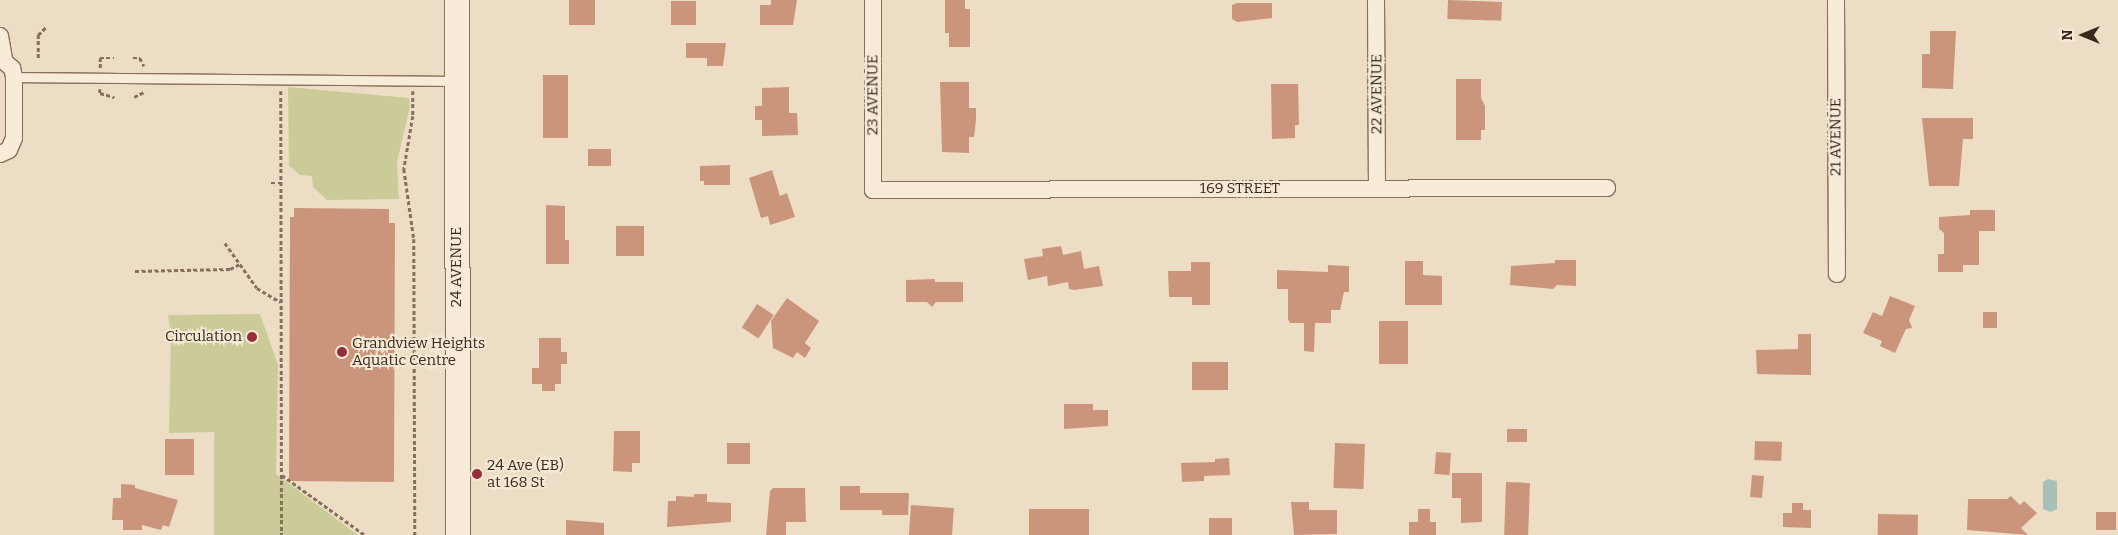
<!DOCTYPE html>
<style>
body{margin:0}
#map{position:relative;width:2118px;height:535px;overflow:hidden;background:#edddc5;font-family:Bitter,serif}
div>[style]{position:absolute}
.green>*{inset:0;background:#cbcb99}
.water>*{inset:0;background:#a7c1b6}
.building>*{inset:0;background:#cb957c;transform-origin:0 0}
.path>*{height:2.5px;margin-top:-1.25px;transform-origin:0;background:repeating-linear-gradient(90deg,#886f5c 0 4px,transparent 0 6.5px)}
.roads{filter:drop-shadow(1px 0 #886f5c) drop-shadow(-1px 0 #886f5c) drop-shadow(0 1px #886f5c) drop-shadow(0 -1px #886f5c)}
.service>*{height:9px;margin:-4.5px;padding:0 4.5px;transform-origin:4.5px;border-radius:4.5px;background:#f8ebd8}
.minor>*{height:16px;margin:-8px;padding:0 8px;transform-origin:8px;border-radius:8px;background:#f8ebd8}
.secondary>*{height:24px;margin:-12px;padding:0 12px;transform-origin:12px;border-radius:12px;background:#f8ebd8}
.dots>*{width:14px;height:14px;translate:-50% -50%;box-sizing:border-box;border:2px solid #f5e8d5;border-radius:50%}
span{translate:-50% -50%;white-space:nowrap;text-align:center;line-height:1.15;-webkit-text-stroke:4px #f5e8d5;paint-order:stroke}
.street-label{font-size:15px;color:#38291f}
.poi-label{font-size:15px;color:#38291f}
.right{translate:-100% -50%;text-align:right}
.left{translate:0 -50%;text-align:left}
.north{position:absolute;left:2058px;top:10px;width:50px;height:50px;-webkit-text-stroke:4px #f5e8d5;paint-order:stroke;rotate:270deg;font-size:14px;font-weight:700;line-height:20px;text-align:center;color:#38291f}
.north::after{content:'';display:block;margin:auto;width:18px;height:22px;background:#38291f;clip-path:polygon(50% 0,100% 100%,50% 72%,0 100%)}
</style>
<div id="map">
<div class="green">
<i style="clip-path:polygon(288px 87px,409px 98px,410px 107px,397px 162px,399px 199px,327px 200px,313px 187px,312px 176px,300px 175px,289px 166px)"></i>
<i style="clip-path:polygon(260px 314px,278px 365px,276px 474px,358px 535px,214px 535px,214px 432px,169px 433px,171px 336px,168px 315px)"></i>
</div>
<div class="water">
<i style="clip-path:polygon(2048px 479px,2057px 481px,2057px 509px,2051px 512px,2043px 509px,2043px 482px)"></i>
</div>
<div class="building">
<i style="left:569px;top:0;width:26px;height:25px"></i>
<i style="clip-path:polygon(771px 0,797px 0,793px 25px,760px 25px,760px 5px,771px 5px)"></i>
<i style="clip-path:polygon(945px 0,965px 0,965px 9px,970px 9px,970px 47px,949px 47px,949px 33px,945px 33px)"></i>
<i style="left:1448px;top:0;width:54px;height:19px;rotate:2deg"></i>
<i style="left:671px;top:1px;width:25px;height:24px"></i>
<i style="clip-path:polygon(1237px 3px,1272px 3px,1272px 18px,1237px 22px,1232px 19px,1232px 5px)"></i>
<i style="clip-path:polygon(1930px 31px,1956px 31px,1953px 89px,1922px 88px,1922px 54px,1930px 54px)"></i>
<i style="clip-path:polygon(686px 43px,726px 43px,723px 66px,707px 66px,707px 58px,686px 58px)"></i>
<i style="left:543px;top:75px;width:25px;height:63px"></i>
<i style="clip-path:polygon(1456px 79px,1481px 79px,1481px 98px,1485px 106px,1485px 130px,1481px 130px,1481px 140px,1456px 140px)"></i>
<i style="clip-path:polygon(940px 82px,969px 82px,969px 108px,976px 108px,976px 120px,974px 137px,969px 137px,969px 153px,942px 152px)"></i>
<i style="clip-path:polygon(1271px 84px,1298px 84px,1299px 125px,1295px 125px,1295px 138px,1272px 139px)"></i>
<i style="clip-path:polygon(789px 87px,789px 113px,797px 113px,798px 135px,762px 136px,762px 120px,755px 120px,755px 106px,762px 106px,762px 88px)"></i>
<i style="clip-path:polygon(1922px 118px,1973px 118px,1973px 139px,1963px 139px,1959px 186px,1929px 186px)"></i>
<i style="left:588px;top:149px;width:23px;height:17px"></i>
<i style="clip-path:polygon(730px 165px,730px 185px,704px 185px,704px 181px,700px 181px,700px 166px)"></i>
<i style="clip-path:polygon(772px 170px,780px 196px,787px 193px,795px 217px,770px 225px,768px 216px,761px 218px,749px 178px)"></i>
<i style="clip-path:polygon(546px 205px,565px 206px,565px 240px,569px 240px,569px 264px,546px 264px)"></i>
<i style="clip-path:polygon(294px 208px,389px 209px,389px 223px,395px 223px,394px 482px,289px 481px,290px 217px,294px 217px)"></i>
<i style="clip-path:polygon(1970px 210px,1995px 210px,1995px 231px,1979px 231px,1979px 265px,1963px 265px,1963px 272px,1938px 272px,1938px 254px,1944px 254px,1944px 233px,1939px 229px,1939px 217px,1970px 215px)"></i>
<i style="left:616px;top:226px;width:28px;height:30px"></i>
<i style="clip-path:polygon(1061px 246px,1063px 255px,1081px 251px,1084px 269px,1099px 266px,1103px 286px,1074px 290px,1069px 289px,1068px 282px,1048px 286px,1047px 276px,1028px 280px,1024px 259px,1043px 256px,1042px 249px)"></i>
<i style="clip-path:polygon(1555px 260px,1576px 260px,1576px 286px,1557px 285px,1553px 289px,1510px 285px,1511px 266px,1555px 263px)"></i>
<i style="clip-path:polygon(1405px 261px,1423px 261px,1423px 275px,1442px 276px,1442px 305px,1405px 305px)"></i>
<i style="clip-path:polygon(1191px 262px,1210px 262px,1210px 305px,1192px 305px,1192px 297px,1169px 297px,1168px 271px,1191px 271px)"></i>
<i style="clip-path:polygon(1328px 265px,1349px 266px,1349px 292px,1344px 292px,1340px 310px,1331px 310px,1331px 323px,1315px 323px,1314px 352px,1304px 351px,1304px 323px,1290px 323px,1288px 319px,1288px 289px,1277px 289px,1277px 270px,1328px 272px)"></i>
<i style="clip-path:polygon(935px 279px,935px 282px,963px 282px,963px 302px,936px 302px,932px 307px,927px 302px,906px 302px,906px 280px)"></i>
<i style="clip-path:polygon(1890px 296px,1915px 306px,1909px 320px,1912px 328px,1906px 329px,1895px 353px,1880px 346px,1882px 341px,1863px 333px,1873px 312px,1882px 316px)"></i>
<i style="clip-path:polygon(787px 298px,819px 321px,805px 343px,811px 348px,805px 358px,797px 352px,793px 358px,773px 348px,771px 321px)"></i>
<i style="left:757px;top:304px;width:20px;height:28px;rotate:33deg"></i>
<i style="left:1983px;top:312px;width:14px;height:16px"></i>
<i style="left:1379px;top:321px;width:29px;height:43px"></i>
<i style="clip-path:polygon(1798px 334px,1811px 334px,1811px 375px,1757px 374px,1756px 350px,1798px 349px)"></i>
<i style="clip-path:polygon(539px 338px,561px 338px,561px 352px,567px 352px,567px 364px,561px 364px,561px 384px,555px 384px,555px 391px,542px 391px,542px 384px,532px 384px,532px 368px,539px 368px)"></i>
<i style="left:1192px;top:362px;width:36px;height:28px"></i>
<i style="clip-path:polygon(1064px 404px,1093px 404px,1093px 410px,1108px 410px,1108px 426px,1064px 429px)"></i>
<i style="left:1507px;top:429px;width:20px;height:13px"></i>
<i style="clip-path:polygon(614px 431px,640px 431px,640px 463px,632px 463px,632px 472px,613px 471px)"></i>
<i style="left:165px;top:439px;width:29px;height:36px"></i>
<i style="left:1755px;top:441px;width:27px;height:19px;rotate:2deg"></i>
<i style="left:727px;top:443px;width:23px;height:21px"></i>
<i style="left:1335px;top:443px;width:30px;height:45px;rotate:2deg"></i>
<i style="left:1436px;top:452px;width:15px;height:22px;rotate:4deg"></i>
<i style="clip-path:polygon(1229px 458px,1230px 475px,1204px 476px,1204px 481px,1182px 482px,1181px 463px,1215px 462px,1215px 459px)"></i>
<i style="clip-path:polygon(1452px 473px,1482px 473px,1482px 522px,1461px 523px,1461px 498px,1452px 498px)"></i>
<i style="left:1752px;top:475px;width:12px;height:22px;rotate:5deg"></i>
<i style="left:1506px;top:482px;width:24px;height:53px;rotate:2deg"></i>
<i style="clip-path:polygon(121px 484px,135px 485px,135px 488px,178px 500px,169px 527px,163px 525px,161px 530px,142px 525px,142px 530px,123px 530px,123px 520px,112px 520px,113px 498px,121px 498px)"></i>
<i style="clip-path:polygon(840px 486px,860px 486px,860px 493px,909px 493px,908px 515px,882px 515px,882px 510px,840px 510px)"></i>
<i style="clip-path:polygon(773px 488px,805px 488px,806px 522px,786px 522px,786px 535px,766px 535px,770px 491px)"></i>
<i style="clip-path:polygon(694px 494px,707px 494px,707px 502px,731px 503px,731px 522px,667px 527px,668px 501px,676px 501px,676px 496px,694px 497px)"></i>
<i style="clip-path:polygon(2011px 496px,2020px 505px,2024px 501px,2037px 513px,2021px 528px,2028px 535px,1967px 530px,1968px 499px,2007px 499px)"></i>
<i style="clip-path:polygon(1291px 502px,1309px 502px,1309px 510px,1337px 510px,1337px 534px,1294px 535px)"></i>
<i style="clip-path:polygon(1792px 503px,1803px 503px,1803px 510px,1811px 510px,1811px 528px,1783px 527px,1783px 513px,1792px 513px)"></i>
<i style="left:911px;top:505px;width:43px;height:30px;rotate:4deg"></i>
<i style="left:1029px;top:509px;width:60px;height:26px"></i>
<i style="clip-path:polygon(1418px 509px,1430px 509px,1430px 522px,1436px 522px,1436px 535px,1409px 535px,1409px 522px,1418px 522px)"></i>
<i style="left:2096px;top:512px;width:20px;height:18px"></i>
<i style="left:1878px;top:514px;width:40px;height:21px;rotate:1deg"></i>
<i style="left:1232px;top:518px;width:17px;height:23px;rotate:90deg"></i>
<i style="clip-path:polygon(566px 520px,604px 523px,604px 535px,566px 535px)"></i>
</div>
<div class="path">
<i style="left:38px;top:58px;width:23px;rotate:-90deg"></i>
<i style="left:38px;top:35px;width:11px;rotate:-45deg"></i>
<i style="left:133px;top:58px;width:7px"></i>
<i style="left:140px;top:58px;width:9px;rotate:63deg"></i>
<i style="left:100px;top:68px;width:10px;rotate:-90deg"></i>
<i style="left:100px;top:58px;width:14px"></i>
<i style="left:100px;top:89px;width:4px;rotate:90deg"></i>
<i style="left:100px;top:93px;width:15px;rotate:16deg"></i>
<i style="left:281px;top:91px;width:444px;rotate:89.9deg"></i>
<i style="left:413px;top:91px;width:25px;rotate:90deg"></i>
<i style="left:413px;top:116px;width:54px;rotate:99.6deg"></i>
<i style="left:404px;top:169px;width:71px;rotate:81.9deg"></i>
<i style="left:414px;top:239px;width:296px;rotate:89.8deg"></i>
<i style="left:134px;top:97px;width:13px;rotate:-27deg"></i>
<i style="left:271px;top:183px;width:9px"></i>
<i style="left:225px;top:243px;width:55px;rotate:54.6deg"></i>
<i style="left:257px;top:288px;width:27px;rotate:31deg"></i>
<i style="left:135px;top:271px;width:95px;rotate:-1.2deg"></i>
<i style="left:230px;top:269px;width:11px;rotate:-27deg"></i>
<i style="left:282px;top:475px;width:102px;rotate:35.9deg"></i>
</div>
<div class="roads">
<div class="service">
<i style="left:14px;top:77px;width:442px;rotate:0.5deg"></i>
</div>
<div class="minor">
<i style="left:873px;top:0;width:190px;rotate:90deg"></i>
<i style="left:873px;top:190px;width:734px;rotate:-0.16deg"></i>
<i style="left:1376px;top:0;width:188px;rotate:89.7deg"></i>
<i style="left:1836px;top:0;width:274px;rotate:89.8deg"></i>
<i style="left:0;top:36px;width:23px;rotate:80deg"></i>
<i style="left:0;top:58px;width:16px;rotate:40deg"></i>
<i style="left:12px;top:68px;width:9px;rotate:77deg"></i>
<i style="left:14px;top:77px;width:61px;rotate:90deg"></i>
<i style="left:14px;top:138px;width:13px;rotate:113deg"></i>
<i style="left:9px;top:150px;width:10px;rotate:156deg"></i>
</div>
<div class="secondary">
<i style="left:457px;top:0;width:535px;rotate:89.89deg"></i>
</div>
</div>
<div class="dots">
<i style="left:252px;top:337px;background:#962d38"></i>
<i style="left:342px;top:352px;background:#962d38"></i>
<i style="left:477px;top:474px;background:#962d38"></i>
</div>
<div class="street-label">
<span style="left:1377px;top:94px;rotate:-90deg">22 AVENUE</span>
<span style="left:873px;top:95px;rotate:-90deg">23 AVENUE</span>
<span style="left:1836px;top:137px;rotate:-90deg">21 AVENUE</span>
<span style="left:1240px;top:189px">169 STREET</span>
<span style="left:457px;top:267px;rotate:-90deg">24 AVENUE</span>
</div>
<div class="poi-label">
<span class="right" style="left:242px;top:337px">Circulation</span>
<span class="left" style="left:352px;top:352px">Grandview Heights<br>Aquatic Centre</span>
<span class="left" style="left:487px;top:474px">24 Ave (EB)<br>at 168 St</span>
</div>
<div class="north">N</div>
</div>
